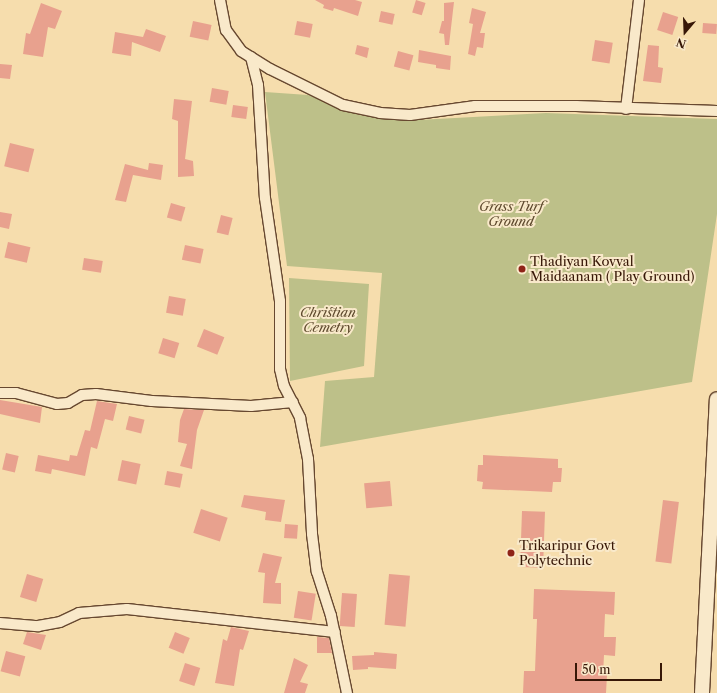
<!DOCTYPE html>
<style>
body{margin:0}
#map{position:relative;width:717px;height:693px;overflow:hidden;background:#f6ddad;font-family:"Libre Caslon Text",serif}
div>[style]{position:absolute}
.green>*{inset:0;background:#bdc089}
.building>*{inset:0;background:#e8a18e;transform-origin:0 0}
.roads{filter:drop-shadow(1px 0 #674830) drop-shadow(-1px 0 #674830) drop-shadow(0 1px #674830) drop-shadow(0 -1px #674830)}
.street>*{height:10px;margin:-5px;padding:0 5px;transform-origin:5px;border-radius:5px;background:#f9e9ca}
.secondary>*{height:14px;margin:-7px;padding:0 7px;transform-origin:7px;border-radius:7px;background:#f9e9ca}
.dots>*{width:11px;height:11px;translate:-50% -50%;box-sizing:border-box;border:2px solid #f9e9ca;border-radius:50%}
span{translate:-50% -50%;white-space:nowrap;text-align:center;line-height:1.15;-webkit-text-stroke:4px #f9e9ca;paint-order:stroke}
.park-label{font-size:13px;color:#5f4a2e;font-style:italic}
.poi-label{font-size:13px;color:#371707}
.left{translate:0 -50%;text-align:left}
.north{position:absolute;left:665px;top:12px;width:40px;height:40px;-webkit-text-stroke:3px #f9e9ca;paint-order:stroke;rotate:199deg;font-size:11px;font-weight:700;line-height:16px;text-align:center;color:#371707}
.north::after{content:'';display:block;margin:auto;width:14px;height:18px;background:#371707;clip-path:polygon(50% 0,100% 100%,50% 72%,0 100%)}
.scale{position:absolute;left:575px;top:663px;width:87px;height:18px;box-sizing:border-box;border:2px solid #371707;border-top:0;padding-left:5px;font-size:12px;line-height:14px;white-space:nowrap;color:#371707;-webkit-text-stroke:3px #f9e9ca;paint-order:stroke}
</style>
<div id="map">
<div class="green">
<i style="clip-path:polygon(265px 92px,308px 95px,359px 115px,418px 120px,546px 113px,717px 119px,717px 214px,692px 382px,320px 447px,325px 381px,374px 377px,382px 273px,287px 266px)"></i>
<i style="clip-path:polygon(289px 278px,369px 284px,364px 366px,290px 381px)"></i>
</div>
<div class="building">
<i style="clip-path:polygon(315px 0,355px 0,362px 2px,358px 16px,334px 8px,333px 11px,323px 8px,324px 5px)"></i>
<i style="left:416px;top:0;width:10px;height:13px;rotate:17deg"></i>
<i style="clip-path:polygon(454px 2px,449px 45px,445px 45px,444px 34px,439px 33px,442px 21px,444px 21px,444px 3px)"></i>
<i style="clip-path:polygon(41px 3px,62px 11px,55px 29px,48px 27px,43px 57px,23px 54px,26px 33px,30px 34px)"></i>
<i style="clip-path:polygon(472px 8px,486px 12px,480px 33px,485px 33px,483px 48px,477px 47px,475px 56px,468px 54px,473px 24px,469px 23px)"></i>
<i style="left:381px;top:11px;width:14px;height:11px;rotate:12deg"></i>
<i style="left:663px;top:12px;width:16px;height:19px;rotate:18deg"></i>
<i style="left:193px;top:21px;width:19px;height:16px;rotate:12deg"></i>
<i style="left:297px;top:21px;width:16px;height:14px;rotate:11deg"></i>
<i style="left:703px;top:23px;width:14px;height:10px;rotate:4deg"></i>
<i style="clip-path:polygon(146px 29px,166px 36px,160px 52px,132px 42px,131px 56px,112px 53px,115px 32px,143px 37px)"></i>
<i style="left:595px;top:40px;width:18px;height:21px;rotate:9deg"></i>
<i style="clip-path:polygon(357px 45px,369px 48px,367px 58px,355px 54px)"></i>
<i style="clip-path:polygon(648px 45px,659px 46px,658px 67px,663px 68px,661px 83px,643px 81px)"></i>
<i style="clip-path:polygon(419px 50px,451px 56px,450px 70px,436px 68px,436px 65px,418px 62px)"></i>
<i style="left:398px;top:51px;width:16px;height:16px;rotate:15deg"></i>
<i style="clip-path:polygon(0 64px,12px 65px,10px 79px,0 78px)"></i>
<i style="left:212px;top:88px;width:17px;height:14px;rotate:10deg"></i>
<i style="clip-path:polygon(174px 99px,192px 101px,185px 159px,193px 161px,194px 176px,178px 177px,178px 121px,172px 119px)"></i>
<i style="left:233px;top:105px;width:15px;height:12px;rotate:8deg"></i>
<i style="left:10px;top:143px;width:25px;height:24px;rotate:14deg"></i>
<i style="clip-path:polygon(149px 163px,163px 165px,161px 180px,133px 175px,126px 202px,115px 200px,125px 164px,148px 170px)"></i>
<i style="left:171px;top:203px;width:15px;height:15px;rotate:16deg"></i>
<i style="clip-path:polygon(0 212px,12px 214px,9px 229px,0 227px)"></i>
<i style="left:221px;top:215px;width:12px;height:18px;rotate:14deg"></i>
<i style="left:8px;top:242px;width:23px;height:16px;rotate:13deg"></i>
<i style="left:185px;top:245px;width:19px;height:15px;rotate:12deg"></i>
<i style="left:84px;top:258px;width:19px;height:12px;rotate:9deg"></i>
<i style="left:169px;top:296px;width:17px;height:17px;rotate:10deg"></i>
<i style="left:204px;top:329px;width:22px;height:19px;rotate:22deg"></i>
<i style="left:163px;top:338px;width:17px;height:16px;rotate:17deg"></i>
<i style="clip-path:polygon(0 400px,42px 407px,40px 423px,0 414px)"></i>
<i style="clip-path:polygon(97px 401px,117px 404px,113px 421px,105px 419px,97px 449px,91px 447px,85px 476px,52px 469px,51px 474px,35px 471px,38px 455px,69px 461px,70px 455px,77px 456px,85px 430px,90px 431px)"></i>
<i style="clip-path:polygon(184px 409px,204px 410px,197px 430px,192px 469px,180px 466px,187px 444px,178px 442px,180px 420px)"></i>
<i style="left:129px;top:416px;width:16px;height:14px;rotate:14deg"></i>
<i style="left:6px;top:453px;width:13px;height:17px;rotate:13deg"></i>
<i style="clip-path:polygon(483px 455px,558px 459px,558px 468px,562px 468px,561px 482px,553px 482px,552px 492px,482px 489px,483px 482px,477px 481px,478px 465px,483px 465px)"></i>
<i style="left:122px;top:460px;width:19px;height:21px;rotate:12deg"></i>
<i style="left:167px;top:471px;width:16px;height:14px;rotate:11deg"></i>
<i style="left:390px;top:481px;width:25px;height:26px;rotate:85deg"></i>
<i style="clip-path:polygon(244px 495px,285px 500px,281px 522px,265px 520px,266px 512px,241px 507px)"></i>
<i style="left:663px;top:500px;width:16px;height:62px;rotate:7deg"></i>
<i style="left:201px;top:509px;width:28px;height:25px;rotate:18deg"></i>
<i style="left:522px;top:511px;width:23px;height:56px;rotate:2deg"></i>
<i style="left:285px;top:524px;width:13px;height:14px;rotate:4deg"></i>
<i style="clip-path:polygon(263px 553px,282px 557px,275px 583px,281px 583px,281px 604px,263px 603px,265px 573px,258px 572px)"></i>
<i style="left:27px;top:574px;width:17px;height:24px;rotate:17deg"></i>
<i style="left:389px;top:574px;width:21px;height:51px;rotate:5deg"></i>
<i style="clip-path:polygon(534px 589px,615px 592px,614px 615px,605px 614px,604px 637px,616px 637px,615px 656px,604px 655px,603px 675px,607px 675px,606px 693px,523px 693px,524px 671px,535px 671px,537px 619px,533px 619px)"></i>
<i style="left:298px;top:591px;width:18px;height:27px;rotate:9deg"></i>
<i style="left:342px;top:593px;width:15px;height:33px;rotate:4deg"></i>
<i style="clip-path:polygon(231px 627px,249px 631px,243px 650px,240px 649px,234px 686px,215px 683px,223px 639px,227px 641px)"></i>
<i style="clip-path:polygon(27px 632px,46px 635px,41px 650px,23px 644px)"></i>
<i style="left:175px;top:632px;width:16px;height:17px;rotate:22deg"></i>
<i style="clip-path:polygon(317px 637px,329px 638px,332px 653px,317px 653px)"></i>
<i style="left:6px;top:651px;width:20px;height:21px;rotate:15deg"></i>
<i style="clip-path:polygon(374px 652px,397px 654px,396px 669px,368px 667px,368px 669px,353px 670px,352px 656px,374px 655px)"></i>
<i style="clip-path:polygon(294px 658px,308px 665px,300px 682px,308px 684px,305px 693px,284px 693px)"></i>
<i style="left:185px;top:663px;width:16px;height:19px;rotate:18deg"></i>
</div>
<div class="roads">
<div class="street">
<i style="left:220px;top:0;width:31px;rotate:79deg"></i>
<i style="left:226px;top:30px;width:26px;rotate:54deg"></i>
<i style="left:241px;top:51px;width:34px;rotate:32deg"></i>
<i style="left:270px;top:69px;width:81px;rotate:26.3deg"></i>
<i style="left:343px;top:105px;width:38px;rotate:12deg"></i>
<i style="left:380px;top:113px;width:30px;rotate:4deg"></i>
<i style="left:410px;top:115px;width:66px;rotate:-7.9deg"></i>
<i style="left:475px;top:106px;width:101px"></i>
<i style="left:576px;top:106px;width:141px;rotate:2deg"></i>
<i style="left:251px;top:57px;width:29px;rotate:76deg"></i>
<i style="left:258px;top:85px;width:113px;rotate:86.5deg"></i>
<i style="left:265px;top:198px;width:104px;rotate:81.7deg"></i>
<i style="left:280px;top:301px;width:68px;rotate:90deg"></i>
<i style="left:280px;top:369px;width:17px;rotate:77deg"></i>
<i style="left:284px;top:386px;width:36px;rotate:63deg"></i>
<i style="left:300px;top:418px;width:42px;rotate:79deg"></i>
<i style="left:308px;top:459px;width:75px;rotate:86.9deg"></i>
<i style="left:312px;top:534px;width:38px;rotate:83deg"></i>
<i style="left:317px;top:572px;width:46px;rotate:72.3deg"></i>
<i style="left:331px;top:616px;width:79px;rotate:78.3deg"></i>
<i style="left:626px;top:109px;width:110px;rotate:-83.2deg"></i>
<i style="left:0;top:393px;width:16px"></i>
<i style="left:16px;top:393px;width:42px;rotate:15deg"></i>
<i style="left:57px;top:404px;width:11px;rotate:-5deg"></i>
<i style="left:68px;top:403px;width:16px;rotate:-30deg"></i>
<i style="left:82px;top:395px;width:14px;rotate:-4deg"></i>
<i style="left:96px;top:394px;width:56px;rotate:7.1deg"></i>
<i style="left:152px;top:401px;width:99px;rotate:2.9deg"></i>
<i style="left:251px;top:406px;width:42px;rotate:-5.4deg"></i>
<i style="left:0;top:623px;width:38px;rotate:5deg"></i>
<i style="left:38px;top:626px;width:22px;rotate:-10deg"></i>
<i style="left:60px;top:622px;width:21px;rotate:-25deg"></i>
<i style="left:79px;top:613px;width:48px;rotate:-4.8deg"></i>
<i style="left:127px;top:609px;width:209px;rotate:6.3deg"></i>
</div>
<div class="secondary">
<i style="left:702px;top:693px;width:294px;rotate:-87.1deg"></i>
</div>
</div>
<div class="dots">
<i style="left:522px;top:269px;background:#8f2418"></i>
<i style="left:511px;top:553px;background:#8f2418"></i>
</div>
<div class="park-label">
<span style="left:511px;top:214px">Grass Turf<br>Ground</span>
<span style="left:328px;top:320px">Christian<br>Cemetry</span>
</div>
<div class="poi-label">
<span class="left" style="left:530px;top:269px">Thadiyan Kovval<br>Maidaanam ( Play Ground)</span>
<span class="left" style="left:519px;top:553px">Trikaripur Govt<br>Polytechnic</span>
</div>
<div class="north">N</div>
<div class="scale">50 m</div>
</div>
